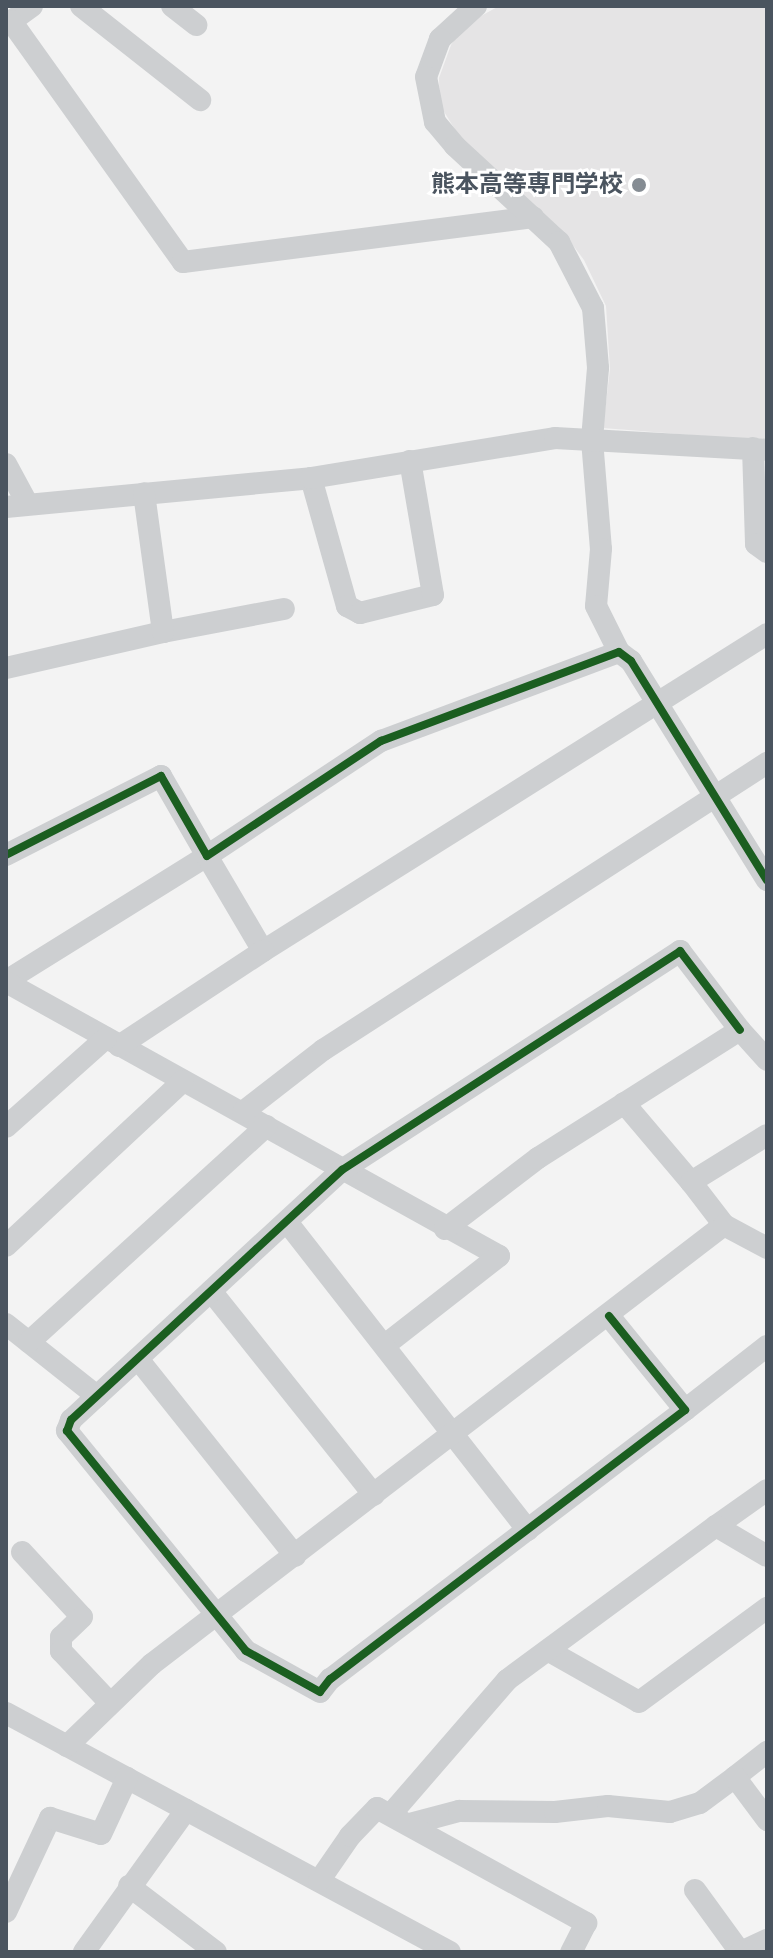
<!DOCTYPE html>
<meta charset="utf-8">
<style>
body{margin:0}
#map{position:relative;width:773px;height:1958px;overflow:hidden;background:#f3f3f3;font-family:"Fira Sans","Noto Sans JP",sans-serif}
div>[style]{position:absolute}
.education>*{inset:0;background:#e5e4e5}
.minor>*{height:22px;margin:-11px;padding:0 11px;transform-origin:11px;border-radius:11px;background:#cdcfd1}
.cycleway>*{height:8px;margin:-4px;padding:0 4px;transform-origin:4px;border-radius:4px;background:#1b5e20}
.dots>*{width:22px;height:22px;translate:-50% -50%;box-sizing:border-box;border:4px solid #fff;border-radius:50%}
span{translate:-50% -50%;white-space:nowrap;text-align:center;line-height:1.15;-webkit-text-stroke:6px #fff;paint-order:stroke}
.poi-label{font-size:24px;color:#4a545f;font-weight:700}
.right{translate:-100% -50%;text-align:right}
.frame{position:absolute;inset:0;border:8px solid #4a545f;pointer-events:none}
</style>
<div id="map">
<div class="education">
<i style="clip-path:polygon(499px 6px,767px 6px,767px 441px,603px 428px,610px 369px,606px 306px,584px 260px,560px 228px,462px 141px,440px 105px,439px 78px,451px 45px,463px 26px)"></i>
</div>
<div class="minor">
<i style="left:32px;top:6px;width:26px;rotate:144deg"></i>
<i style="left:11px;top:21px;width:296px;rotate:54.5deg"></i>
<i style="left:183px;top:262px;width:353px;rotate:-7.3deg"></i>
<i style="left:81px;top:6px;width:152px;rotate:38.3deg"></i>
<i style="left:172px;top:6px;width:31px;rotate:38deg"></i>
<i style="left:476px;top:6px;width:49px;rotate:137.5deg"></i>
<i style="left:440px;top:39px;width:40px;rotate:110.2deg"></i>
<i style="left:426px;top:77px;width:46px;rotate:78.7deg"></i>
<i style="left:435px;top:122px;width:31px;rotate:50deg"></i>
<i style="left:455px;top:146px;width:142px;rotate:42.7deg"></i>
<i style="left:559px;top:242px;width:74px;rotate:62.7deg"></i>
<i style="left:593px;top:308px;width:60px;rotate:85.2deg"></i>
<i style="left:598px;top:368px;width:72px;rotate:94.8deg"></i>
<i style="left:592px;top:440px;width:109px;rotate:85.3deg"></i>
<i style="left:601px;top:549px;width:57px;rotate:95deg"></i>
<i style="left:596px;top:606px;width:51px;rotate:63.4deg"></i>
<i style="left:753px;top:448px;width:96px;rotate:88.2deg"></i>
<i style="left:756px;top:544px;width:14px;rotate:36deg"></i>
<i style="left:6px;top:464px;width:42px;rotate:61.6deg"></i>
<i style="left:311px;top:478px;width:133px;rotate:74.3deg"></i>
<i style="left:347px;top:606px;width:15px;rotate:28deg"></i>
<i style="left:360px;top:613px;width:75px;rotate:-13.9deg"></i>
<i style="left:433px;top:595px;width:136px;rotate:-99.7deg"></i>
<i style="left:6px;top:507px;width:306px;rotate:-5.4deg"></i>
<i style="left:311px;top:478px;width:247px;rotate:-9.3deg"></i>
<i style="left:555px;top:438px;width:212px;rotate:3.2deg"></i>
<i style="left:163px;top:632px;width:123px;rotate:-10.8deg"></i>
<i style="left:6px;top:668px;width:161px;rotate:-12.9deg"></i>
<i style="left:163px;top:632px;width:140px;rotate:-97.8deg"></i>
<i style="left:6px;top:855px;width:174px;rotate:-27deg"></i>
<i style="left:161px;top:776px;width:92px;rotate:60.1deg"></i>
<i style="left:207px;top:856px;width:209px;rotate:-33.5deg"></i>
<i style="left:381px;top:741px;width:254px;rotate:-20.5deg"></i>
<i style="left:619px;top:652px;width:15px;rotate:37deg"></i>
<i style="left:631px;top:661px;width:258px;rotate:58.2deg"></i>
<i style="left:6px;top:981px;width:237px;rotate:-31.9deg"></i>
<i style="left:207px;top:856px;width:110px;rotate:59.5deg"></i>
<i style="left:263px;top:951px;width:595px;rotate:-32.17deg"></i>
<i style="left:6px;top:982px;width:564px;rotate:29.06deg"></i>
<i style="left:499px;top:1256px;width:145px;rotate:142deg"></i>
<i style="left:119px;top:1046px;width:173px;rotate:-33.4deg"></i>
<i style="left:624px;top:1103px;width:104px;rotate:49.7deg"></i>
<i style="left:243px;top:1112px;width:101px;rotate:-37.8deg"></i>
<i style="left:323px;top:1050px;width:529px;rotate:-32.88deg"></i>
<i style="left:6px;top:1127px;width:134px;rotate:-41.7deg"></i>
<i style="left:287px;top:1222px;width:391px;rotate:52deg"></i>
<i style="left:724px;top:1225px;width:54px;rotate:-127.5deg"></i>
<i style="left:691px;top:1182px;width:89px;rotate:-31.7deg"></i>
<i style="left:445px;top:1229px;width:117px;rotate:-37.4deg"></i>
<i style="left:538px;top:1158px;width:239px;rotate:-32.4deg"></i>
<i style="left:740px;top:1030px;width:40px;rotate:48deg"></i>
<i style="left:6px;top:1246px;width:242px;rotate:-43deg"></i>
<i style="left:211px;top:1291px;width:261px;rotate:51.4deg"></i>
<i style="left:609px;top:1316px;width:121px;rotate:51deg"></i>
<i style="left:685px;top:1410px;width:445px;rotate:142.8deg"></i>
<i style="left:330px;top:1679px;width:16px;rotate:128deg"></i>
<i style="left:320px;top:1692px;width:85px;rotate:-151deg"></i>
<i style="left:246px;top:1651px;width:284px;rotate:-129.1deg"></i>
<i style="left:67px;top:1431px;width:12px;rotate:-70deg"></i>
<i style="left:71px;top:1420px;width:369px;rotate:-42.7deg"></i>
<i style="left:342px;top:1170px;width:403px;rotate:-32.9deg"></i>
<i style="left:680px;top:951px;width:99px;rotate:52.8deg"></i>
<i style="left:6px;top:1324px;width:116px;rotate:38.4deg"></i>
<i style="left:29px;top:1342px;width:321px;rotate:-42.3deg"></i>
<i style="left:138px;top:1359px;width:252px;rotate:51.4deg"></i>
<i style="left:685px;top:1410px;width:104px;rotate:-38deg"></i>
<i style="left:716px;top:1526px;width:62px;rotate:-35.2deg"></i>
<i style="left:22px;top:1552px;width:88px;rotate:47.3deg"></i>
<i style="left:82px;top:1617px;width:29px;rotate:136deg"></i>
<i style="left:61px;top:1637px;width:14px;rotate:90deg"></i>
<i style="left:61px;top:1651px;width:71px;rotate:46.7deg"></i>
<i style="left:549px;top:1651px;width:103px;rotate:29.5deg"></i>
<i style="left:639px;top:1702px;width:159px;rotate:-36.3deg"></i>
<i style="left:6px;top:1713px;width:504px;rotate:28.29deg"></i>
<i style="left:67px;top:1746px;width:118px;rotate:-44deg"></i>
<i style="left:152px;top:1664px;width:721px;rotate:-37.51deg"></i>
<i style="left:724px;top:1225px;width:49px;rotate:28.1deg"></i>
<i style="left:735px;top:1777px;width:41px;rotate:-38deg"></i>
<i style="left:391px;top:1814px;width:177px;rotate:-49.1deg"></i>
<i style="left:507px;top:1680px;width:260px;rotate:-36.4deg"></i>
<i style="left:716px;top:1526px;width:59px;rotate:30.5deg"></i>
<i style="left:410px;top:1824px;width:51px;rotate:-14.9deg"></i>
<i style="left:459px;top:1811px;width:96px;rotate:0.6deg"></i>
<i style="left:555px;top:1812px;width:53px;rotate:-6.5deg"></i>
<i style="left:608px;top:1806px;width:62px;rotate:5.5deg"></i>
<i style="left:670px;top:1812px;width:31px;rotate:-17deg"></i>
<i style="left:700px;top:1803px;width:44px;rotate:-36.6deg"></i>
<i style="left:735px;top:1777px;width:54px;rotate:53.3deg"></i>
<i style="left:319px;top:1881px;width:55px;rotate:-55.4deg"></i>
<i style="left:350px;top:1836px;width:39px;rotate:-46deg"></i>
<i style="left:377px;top:1808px;width:239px;rotate:28.8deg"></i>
<i style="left:586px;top:1923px;width:33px;rotate:117deg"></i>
<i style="left:129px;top:1886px;width:109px;rotate:37.2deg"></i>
<i style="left:695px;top:1890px;width:77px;rotate:54deg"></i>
<i style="left:6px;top:1912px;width:104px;rotate:-64.9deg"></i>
<i style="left:50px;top:1818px;width:53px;rotate:17.4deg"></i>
<i style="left:101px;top:1834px;width:62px;rotate:-65.1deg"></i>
<i style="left:84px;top:1952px;width:175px;rotate:-54.3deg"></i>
<i style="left:741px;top:1952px;width:29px;rotate:-25deg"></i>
</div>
<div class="cycleway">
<i style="left:6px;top:855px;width:174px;rotate:-27deg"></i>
<i style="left:161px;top:776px;width:92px;rotate:60.1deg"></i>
<i style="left:207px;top:856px;width:209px;rotate:-33.5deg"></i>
<i style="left:381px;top:741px;width:254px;rotate:-20.5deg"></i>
<i style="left:619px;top:652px;width:15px;rotate:37deg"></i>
<i style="left:631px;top:661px;width:258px;rotate:58.2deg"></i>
<i style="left:609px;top:1316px;width:121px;rotate:51deg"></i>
<i style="left:685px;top:1410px;width:445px;rotate:142.8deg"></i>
<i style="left:330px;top:1679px;width:16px;rotate:128deg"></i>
<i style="left:320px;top:1692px;width:85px;rotate:-151deg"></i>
<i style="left:246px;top:1651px;width:284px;rotate:-129.1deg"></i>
<i style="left:67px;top:1431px;width:12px;rotate:-70deg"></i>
<i style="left:71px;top:1420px;width:369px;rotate:-42.7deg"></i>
<i style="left:342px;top:1170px;width:403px;rotate:-32.9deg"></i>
<i style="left:680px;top:951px;width:99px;rotate:52.8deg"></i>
</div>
<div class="dots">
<i style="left:639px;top:185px;background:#858c93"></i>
</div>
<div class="poi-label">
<span class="right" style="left:623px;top:185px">熊本高等専門学校</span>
</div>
<div class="frame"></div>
</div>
